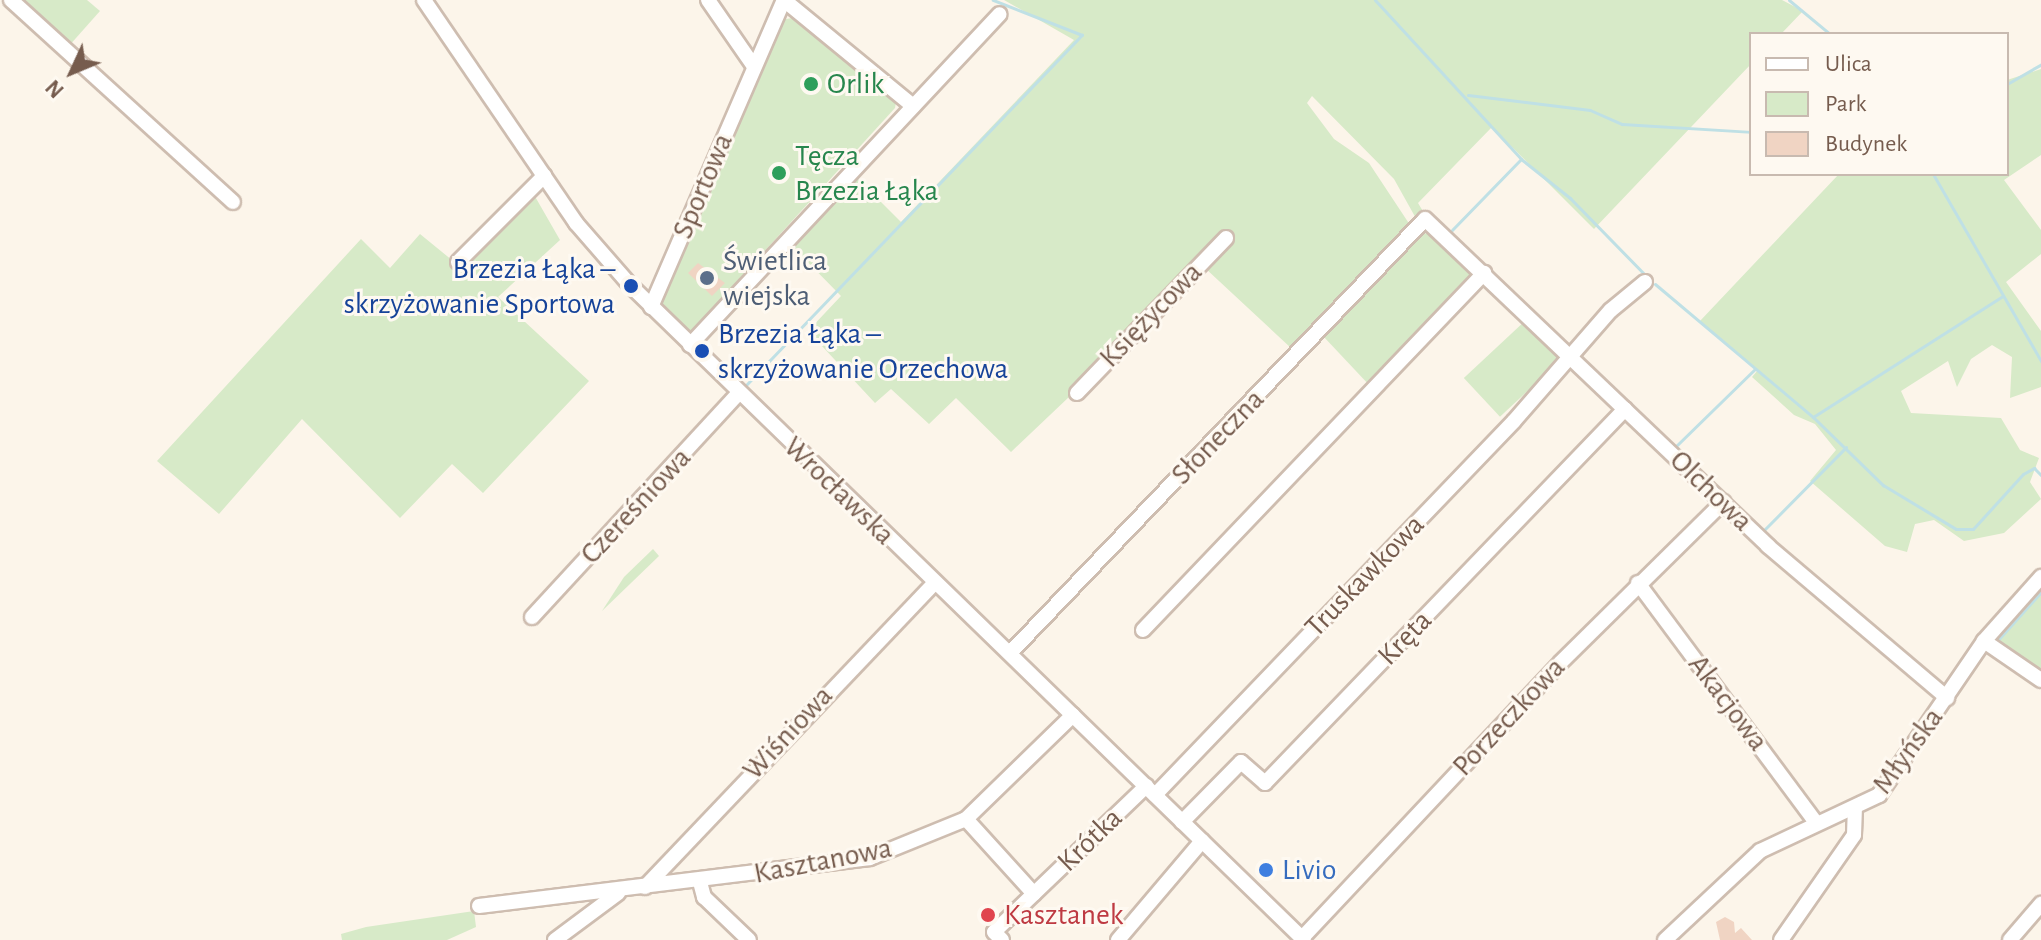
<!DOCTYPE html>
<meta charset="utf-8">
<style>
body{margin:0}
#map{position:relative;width:2041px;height:940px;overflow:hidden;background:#fcf5ea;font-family:"Alegreya Sans",sans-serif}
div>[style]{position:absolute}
.green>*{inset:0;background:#d7eac8;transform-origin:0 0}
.stream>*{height:3px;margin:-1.5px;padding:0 1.5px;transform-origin:1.5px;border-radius:1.5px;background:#bfe0e5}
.building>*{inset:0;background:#f0d4c3}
.roads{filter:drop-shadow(2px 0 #cebdb0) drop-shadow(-2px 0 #cebdb0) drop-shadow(0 2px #cebdb0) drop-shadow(0 -2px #cebdb0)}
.minor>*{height:14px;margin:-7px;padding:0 7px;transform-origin:7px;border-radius:7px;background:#fff}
.dots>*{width:22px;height:22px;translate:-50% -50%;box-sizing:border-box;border:4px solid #fef9f1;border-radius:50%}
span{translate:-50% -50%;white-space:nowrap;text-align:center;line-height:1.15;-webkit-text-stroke:6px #fef9f1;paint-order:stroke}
.leisure-label{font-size:30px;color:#27864d}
.left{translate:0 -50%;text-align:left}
.street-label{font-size:30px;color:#765c4e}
.service-label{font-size:30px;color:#4e5e75}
.transit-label{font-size:30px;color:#164399}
.right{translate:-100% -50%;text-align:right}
.shop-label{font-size:30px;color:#366cbe}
.health-label{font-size:30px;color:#be3a42}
.legend{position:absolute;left:1749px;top:32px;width:260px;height:144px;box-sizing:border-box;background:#fef9f1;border:2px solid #c8bab0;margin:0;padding:10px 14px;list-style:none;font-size:24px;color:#765c4e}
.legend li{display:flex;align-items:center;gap:16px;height:40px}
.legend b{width:40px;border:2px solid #c8bab0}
.north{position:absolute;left:32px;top:32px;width:80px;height:80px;-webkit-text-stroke:6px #fef9f1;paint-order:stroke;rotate:226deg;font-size:22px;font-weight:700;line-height:32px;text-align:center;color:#765c4e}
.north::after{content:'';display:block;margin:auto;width:28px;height:36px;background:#765c4e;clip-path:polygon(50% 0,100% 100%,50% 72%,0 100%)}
</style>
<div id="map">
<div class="green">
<i style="clip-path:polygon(16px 0,87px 0,100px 11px,68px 47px)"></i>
<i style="clip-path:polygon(1004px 0,1782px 0,1803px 11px,1781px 34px,1751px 34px,1751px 64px,1594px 229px,1492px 127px,1418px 203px,1424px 213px,1418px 222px,1394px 179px,1312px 96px,1307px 103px,1334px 139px,1369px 163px,1410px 225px,1291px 348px,1205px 268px,1011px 452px,956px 398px,929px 424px,891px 389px,875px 403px,808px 331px,841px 296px,790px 244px,854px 175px,901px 222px,1074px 40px)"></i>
<i style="clip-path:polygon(792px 18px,896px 102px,895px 108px,690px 333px,660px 302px,781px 20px)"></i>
<i style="clip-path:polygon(2041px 69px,2041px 155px,2004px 180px,2041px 230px,2041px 254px,2006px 282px,2041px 331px,2041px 387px,2010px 398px,2012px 357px,1992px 345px,1971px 359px,1957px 387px,1948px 361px,1901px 391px,1911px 413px,2001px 418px,2020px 450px,2039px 458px,2030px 482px,2041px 499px,2004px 533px,1964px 541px,1934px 520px,1915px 524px,1907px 552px,1885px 546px,1810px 481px,1836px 450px,1815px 424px,1794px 415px,1752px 377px,1758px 370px,1700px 321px,1839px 174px,2007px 174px,2007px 80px)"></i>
<i style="clip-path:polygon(533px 193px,560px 240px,498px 297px,589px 381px,483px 493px,452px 464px,400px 518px,302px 419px,219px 514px,157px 461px,361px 239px,390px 268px,420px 234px,458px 265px)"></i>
<i style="clip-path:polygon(1428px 233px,1474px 272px,1473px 279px,1371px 387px,1323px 336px,1416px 235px)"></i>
<i style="left:1526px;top:320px;width:53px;height:85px;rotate:47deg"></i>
<i style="clip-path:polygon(653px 549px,659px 556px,602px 611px,624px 577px)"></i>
<i style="clip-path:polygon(2041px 593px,2041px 672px,1997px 641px)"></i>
<i style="clip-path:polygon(474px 911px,476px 927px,447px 940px,342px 940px,341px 934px,366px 927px)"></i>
</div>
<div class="stream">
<i style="left:1375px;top:0;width:216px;rotate:47.4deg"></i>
<i style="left:1521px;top:159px;width:63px;rotate:38.5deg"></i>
<i style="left:1570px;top:198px;width:109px;rotate:45.7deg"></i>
<i style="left:1789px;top:0;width:53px;rotate:39.7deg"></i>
<i style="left:2007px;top:84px;width:39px;rotate:-30deg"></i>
<i style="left:1468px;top:95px;width:123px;rotate:7deg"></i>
<i style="left:1590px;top:110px;width:35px;rotate:24deg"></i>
<i style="left:1622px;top:124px;width:129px;rotate:3.5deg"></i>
<i style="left:1933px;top:174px;width:216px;rotate:60deg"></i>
<i style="left:1452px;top:230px;width:99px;rotate:-45.8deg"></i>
<i style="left:1655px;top:284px;width:207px;rotate:40.1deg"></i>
<i style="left:1813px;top:417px;width:98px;rotate:44.2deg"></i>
<i style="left:1883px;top:485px;width:85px;rotate:31.1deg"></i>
<i style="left:1956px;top:529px;width:17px"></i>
<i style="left:1973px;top:529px;width:74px;rotate:-47.7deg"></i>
<i style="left:2023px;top:474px;width:13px;rotate:-29deg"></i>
<i style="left:2034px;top:468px;width:10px;rotate:45deg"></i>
<i style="left:747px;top:384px;width:484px;rotate:-46.2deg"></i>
<i style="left:1082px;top:35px;width:96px;rotate:-158.5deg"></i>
<i style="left:1813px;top:417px;width:225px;rotate:-32.5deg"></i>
<i style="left:1675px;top:447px;width:112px;rotate:-44.3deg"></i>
<i style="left:1785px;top:551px;width:30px;rotate:-138deg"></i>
<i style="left:1763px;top:531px;width:118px;rotate:-45.3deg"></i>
<i style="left:1997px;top:641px;width:66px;rotate:-48.1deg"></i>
</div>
<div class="building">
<i style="clip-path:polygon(698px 263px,725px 283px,712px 296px,688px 273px)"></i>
<i style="clip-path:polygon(1725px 917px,1734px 922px,1735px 933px,1741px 928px,1752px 940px,1720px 940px,1716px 922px)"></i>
</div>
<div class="roads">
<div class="minor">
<i style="left:11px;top:0;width:300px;rotate:42.3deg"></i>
<i style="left:424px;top:0;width:270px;rotate:55.7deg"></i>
<i style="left:576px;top:223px;width:84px;rotate:48.9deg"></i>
<i style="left:631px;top:286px;width:938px;rotate:44.18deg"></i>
<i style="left:708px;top:0;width:79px;rotate:55.3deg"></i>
<i style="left:784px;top:0;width:167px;rotate:39.4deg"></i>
<i style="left:458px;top:262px;width:122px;rotate:-45deg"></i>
<i style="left:651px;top:307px;width:335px;rotate:-66.6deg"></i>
<i style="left:690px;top:345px;width:453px;rotate:-46.9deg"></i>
<i style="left:1077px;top:393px;width:215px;rotate:-46.1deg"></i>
<i style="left:1638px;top:583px;width:299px;rotate:53.4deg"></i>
<i style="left:532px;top:617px;width:304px;rotate:-47.3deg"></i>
<i style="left:1143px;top:630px;width:494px;rotate:-46.3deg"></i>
<i style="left:1984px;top:641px;width:69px;rotate:34.4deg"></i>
<i style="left:1010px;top:653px;width:600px;rotate:-46.28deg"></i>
<i style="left:1425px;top:219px;width:474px;rotate:43.6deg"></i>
<i style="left:1768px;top:546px;width:235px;rotate:40.3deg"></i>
<i style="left:1155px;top:795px;width:518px;rotate:-46.17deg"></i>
<i style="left:1514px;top:421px;width:147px;rotate:-48.9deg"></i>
<i style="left:1611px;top:310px;width:44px;rotate:-39.5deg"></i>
<i style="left:966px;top:819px;width:101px;rotate:47.8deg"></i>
<i style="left:1182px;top:822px;width:84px;rotate:-45.5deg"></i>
<i style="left:1241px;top:762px;width:32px;rotate:41deg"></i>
<i style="left:1265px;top:783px;width:519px;rotate:-46.09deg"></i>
<i style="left:700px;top:882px;width:16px;rotate:75deg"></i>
<i style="left:704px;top:897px;width:62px;rotate:43.7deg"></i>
<i style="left:645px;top:887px;width:419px;rotate:-46.4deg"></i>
<i style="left:479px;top:906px;width:394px;rotate:-7deg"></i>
<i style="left:870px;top:858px;width:104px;rotate:-22.1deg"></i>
<i style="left:966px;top:819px;width:149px;rotate:-44.2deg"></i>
<i style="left:1302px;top:938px;width:378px;rotate:-46.8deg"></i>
<i style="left:1561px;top:662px;width:228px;rotate:-44.6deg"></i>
<i style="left:555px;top:940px;width:79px;rotate:-36.7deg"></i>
<i style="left:1002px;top:940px;width:11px;rotate:-135deg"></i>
<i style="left:994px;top:932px;width:211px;rotate:-43.8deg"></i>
<i style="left:1118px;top:940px;width:130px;rotate:-49.7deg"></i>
<i style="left:1665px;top:940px;width:130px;rotate:-43.1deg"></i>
<i style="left:1760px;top:851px;width:132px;rotate:-25.2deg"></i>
<i style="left:1879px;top:795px;width:186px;rotate:-55.7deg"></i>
<i style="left:1984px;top:641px;width:86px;rotate:-48.3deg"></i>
<i style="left:1781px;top:940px;width:128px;rotate:-55.2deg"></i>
<i style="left:1854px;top:835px;width:24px;rotate:-88deg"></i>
<i style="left:2010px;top:940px;width:48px;rotate:-49.3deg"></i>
</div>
</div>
<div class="dots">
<i style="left:811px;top:84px;background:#2e9e5b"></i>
<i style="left:779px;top:173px;background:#2e9e5b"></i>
<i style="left:707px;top:278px;background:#5c6f8a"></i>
<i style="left:631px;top:286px;background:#1a4fb4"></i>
<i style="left:702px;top:351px;background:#1a4fb4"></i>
<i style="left:1266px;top:870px;background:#3f7fe0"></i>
<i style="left:988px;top:915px;background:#e0444e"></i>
</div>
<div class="leisure-label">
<span class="left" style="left:827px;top:84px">Orlik</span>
<span class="left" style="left:795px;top:173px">Tęcza<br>Brzezia Łąka</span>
</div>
<div class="street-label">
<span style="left:703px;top:186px;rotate:-67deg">Sportowa</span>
<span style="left:1151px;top:315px;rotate:-46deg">Księżycowa</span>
<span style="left:1218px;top:437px;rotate:-46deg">Słoneczna</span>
<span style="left:839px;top:491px;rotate:44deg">Wrocławska</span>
<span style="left:1711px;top:491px;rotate:44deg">Olchowa</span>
<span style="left:636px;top:506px;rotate:-47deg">Czereśniowa</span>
<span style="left:1365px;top:576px;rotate:-46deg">Truskawkowa</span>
<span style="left:1405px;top:638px;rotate:-46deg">Kręta</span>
<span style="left:1728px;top:703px;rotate:53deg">Akacjowa</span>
<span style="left:1509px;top:717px;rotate:-47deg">Porzeczkowa</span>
<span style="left:788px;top:733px;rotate:-47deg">Wiśniowa</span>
<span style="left:1908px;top:751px;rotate:-54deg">Młyńska</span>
<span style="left:1090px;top:840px;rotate:-44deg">Krótka</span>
<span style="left:823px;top:861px;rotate:-11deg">Kasztanowa</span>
</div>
<div class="service-label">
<span class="left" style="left:723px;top:278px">Świetlica<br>wiejska</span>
</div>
<div class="transit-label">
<span class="right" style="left:615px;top:286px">Brzezia Łąka –<br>skrzyżowanie Sportowa</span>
<span class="left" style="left:718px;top:351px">Brzezia Łąka –<br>skrzyżowanie Orzechowa</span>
</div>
<div class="shop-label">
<span class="left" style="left:1282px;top:870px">Livio</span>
</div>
<div class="health-label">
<span class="left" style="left:1004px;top:915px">Kasztanek</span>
</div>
<ul class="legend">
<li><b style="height:10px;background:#fff"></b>Ulica</li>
<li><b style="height:22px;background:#d7eac8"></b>Park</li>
<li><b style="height:22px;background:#f0d4c3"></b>Budynek</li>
</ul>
<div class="north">N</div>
</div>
